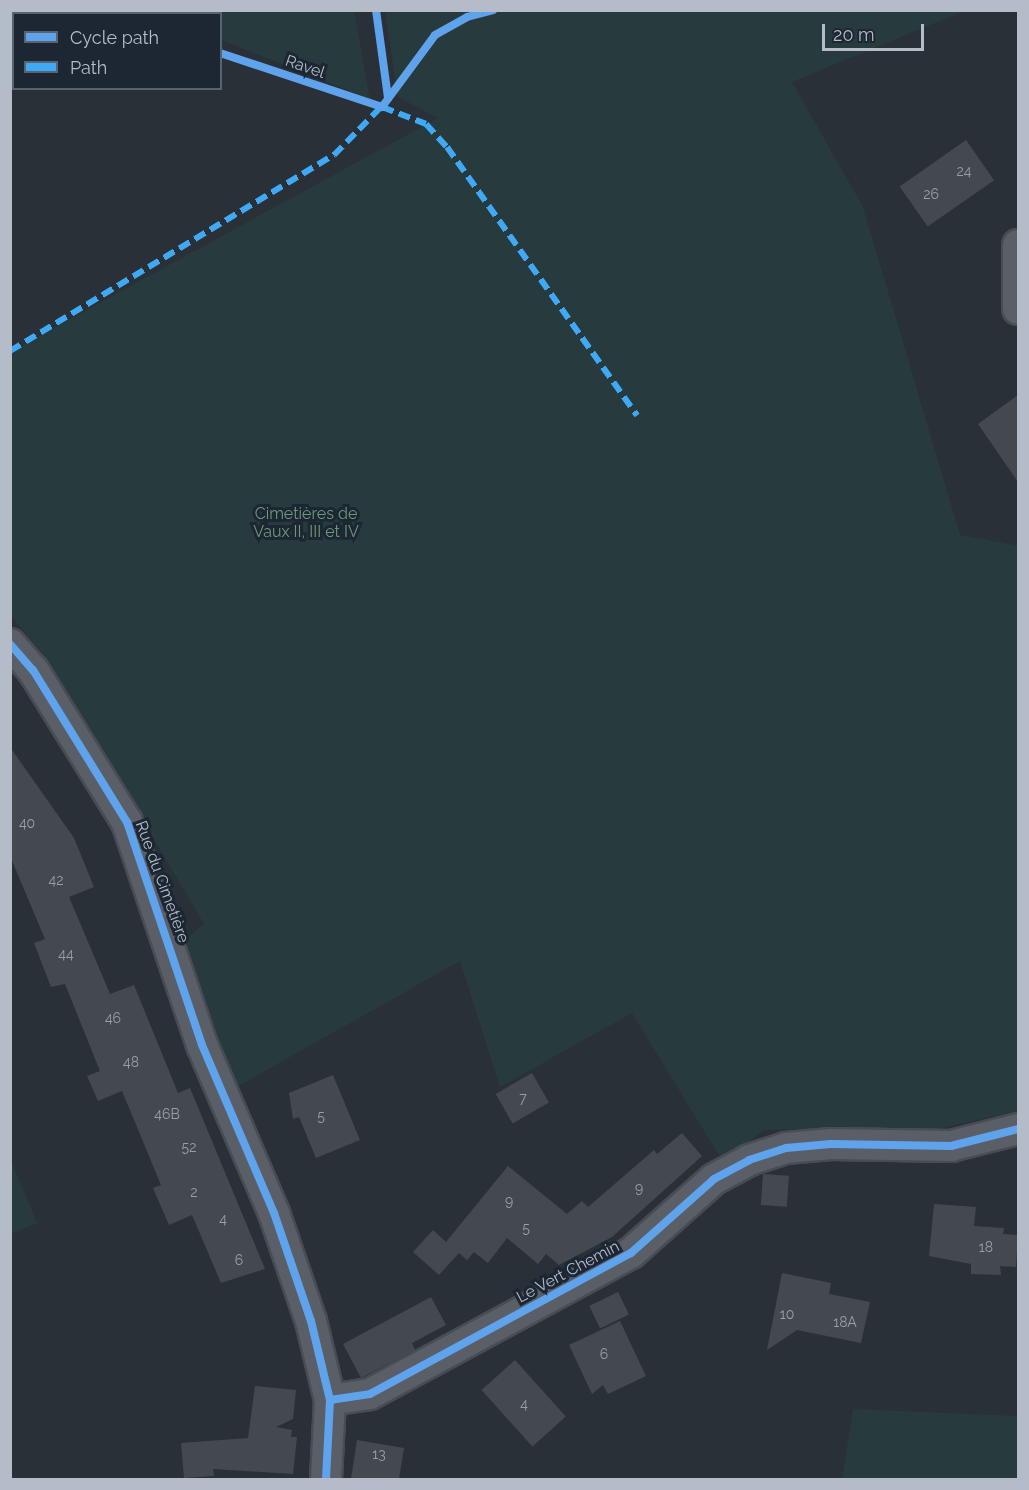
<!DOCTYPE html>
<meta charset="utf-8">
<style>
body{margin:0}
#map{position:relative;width:1029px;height:1490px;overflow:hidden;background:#2a3038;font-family:Raleway,sans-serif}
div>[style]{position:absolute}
.green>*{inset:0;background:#273a3e}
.building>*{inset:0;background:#444950;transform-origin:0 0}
.roads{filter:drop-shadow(2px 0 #484c53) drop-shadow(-2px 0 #484c53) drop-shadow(0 2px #484c53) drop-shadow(0 -2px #484c53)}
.minor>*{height:30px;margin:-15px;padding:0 15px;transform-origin:15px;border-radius:15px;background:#5a5e66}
.quiet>*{height:6px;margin-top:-3px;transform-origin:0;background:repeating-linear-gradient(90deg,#3fa9f5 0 12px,transparent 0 18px)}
.cycleway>*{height:8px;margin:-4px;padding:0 4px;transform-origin:4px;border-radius:4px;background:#60a3ed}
span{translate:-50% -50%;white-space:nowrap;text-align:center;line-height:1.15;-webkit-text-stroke:6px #1d2633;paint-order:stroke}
.number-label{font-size:14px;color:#989fab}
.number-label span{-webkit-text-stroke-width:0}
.street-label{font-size:16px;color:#b4bcc9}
.park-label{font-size:16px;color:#6b9a76}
.frame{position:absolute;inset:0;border:12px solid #b4bcc9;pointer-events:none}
.legend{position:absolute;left:12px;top:12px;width:210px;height:78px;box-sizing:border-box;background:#1d2633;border:2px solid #59626f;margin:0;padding:8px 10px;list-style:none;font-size:18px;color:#b4bcc9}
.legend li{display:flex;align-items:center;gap:12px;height:30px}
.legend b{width:30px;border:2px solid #59626f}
.scale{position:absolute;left:822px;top:24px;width:102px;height:27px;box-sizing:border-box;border:3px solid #b4bcc9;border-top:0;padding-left:8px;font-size:18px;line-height:21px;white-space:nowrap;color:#b4bcc9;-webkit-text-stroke:4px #1d2633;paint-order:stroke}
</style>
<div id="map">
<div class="green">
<i style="clip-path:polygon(145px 11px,354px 11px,370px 99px,221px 40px,220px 14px)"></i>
<i style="clip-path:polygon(385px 11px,964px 11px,792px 82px,863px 207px,960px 535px,1018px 546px,1018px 1111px,942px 1128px,764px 1130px,723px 1162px,632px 1013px,500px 1087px,460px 961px,235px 1088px,177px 947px,204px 924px,48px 660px,11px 616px,10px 352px,438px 118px,398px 97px)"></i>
<i style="clip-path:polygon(11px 1160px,37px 1223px,11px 1234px,10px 1234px)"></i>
<i style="clip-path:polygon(853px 1409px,1018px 1416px,1018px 1479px,842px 1479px)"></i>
</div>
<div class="building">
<i style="left:966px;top:140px;width:49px;height:81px;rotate:55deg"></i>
<i style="clip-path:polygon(1018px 395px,1018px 482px,978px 424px)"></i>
<i style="clip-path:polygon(10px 747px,74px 838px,94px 887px,69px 897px,110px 994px,134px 985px,178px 1093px,190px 1088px,265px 1269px,221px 1283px,192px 1215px,169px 1225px,153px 1188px,161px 1185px,122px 1091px,98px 1101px,87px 1076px,100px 1071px,65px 984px,51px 987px,34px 943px,45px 939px,10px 856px)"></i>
<i style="left:532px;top:1073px;width:34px;height:42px;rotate:60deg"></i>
<i style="clip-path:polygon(333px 1075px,360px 1140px,316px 1158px,299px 1117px,293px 1119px,289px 1093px)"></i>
<i style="clip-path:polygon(682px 1133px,702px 1156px,612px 1237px,559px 1265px,546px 1254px,538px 1264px,507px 1238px,488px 1263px,474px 1252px,467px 1260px,459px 1253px,439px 1275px,413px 1252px,433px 1230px,446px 1242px,508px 1166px,567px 1214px,582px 1201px,588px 1207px,654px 1150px,657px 1154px)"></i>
<i style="left:763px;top:1174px;width:26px;height:31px;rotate:4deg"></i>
<i style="clip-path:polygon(934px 1204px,976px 1207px,974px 1226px,1004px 1228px,1003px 1234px,1018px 1235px,1016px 1267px,1000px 1266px,1001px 1275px,971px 1274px,971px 1264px,929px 1256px)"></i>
<i style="clip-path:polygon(782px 1273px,831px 1283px,829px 1294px,870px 1302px,861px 1343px,797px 1330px,767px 1350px)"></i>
<i style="left:618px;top:1292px;width:25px;height:32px;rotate:64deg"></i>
<i style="clip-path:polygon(431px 1297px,446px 1325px,412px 1343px,415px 1350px,361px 1378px,343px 1344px)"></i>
<i style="clip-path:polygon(620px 1321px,646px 1376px,608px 1394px,603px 1385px,592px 1394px,569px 1345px)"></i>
<i style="left:515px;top:1360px;width:76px;height:45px;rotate:48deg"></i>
<i style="clip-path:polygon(255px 1386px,296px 1390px,293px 1419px,276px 1427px,292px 1430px,291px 1437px,297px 1437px,293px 1474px,213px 1469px,214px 1476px,184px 1478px,181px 1443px,248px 1438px)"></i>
<i style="clip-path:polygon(357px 1440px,404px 1448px,399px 1479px,351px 1479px)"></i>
</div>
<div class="roads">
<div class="minor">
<i style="left:1018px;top:245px;width:64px;rotate:90deg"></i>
<i style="left:10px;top:644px;width:35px;rotate:49deg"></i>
<i style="left:33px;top:670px;width:179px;rotate:58.3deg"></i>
<i style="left:127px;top:822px;width:235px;rotate:71.4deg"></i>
<i style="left:202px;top:1045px;width:183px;rotate:66.8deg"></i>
<i style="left:274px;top:1213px;width:114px;rotate:71.1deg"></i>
<i style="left:311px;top:1321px;width:81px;rotate:76.5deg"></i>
<i style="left:330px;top:1400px;width:80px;rotate:92.9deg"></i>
<i style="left:330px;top:1400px;width:40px;rotate:-8.5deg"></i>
<i style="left:370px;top:1394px;width:297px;rotate:-28.4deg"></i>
<i style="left:631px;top:1253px;width:111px;rotate:-41.7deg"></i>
<i style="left:714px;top:1179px;width:40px;rotate:-28deg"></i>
<i style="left:749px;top:1160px;width:39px;rotate:-18deg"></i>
<i style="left:786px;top:1148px;width:45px;rotate:-5.1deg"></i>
<i style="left:831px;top:1144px;width:120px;rotate:1deg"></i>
<i style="left:951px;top:1146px;width:69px;rotate:-14.2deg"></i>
</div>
</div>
<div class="quiet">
<i style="left:382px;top:107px;width:47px;rotate:21.1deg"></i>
<i style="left:426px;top:124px;width:31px;rotate:48deg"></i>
<i style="left:447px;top:147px;width:329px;rotate:54.7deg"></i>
<i style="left:10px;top:351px;width:379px;rotate:-31.2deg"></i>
<i style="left:334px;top:155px;width:71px;rotate:-45.6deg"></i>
</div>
<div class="cycleway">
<i style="left:376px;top:10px;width:89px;rotate:82.2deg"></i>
<i style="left:220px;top:53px;width:171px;rotate:18.4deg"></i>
<i style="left:382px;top:107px;width:89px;rotate:-53.6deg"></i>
<i style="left:435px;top:35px;width:37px;rotate:-29deg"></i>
<i style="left:467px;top:17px;width:27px;rotate:-15deg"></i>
<i style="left:10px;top:644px;width:35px;rotate:49deg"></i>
<i style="left:33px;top:670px;width:179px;rotate:58.3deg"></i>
<i style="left:127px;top:822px;width:235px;rotate:71.4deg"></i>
<i style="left:202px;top:1045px;width:183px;rotate:66.8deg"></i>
<i style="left:274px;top:1213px;width:114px;rotate:71.1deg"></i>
<i style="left:311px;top:1321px;width:81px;rotate:76.5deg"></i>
<i style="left:330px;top:1400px;width:80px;rotate:92.9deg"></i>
<i style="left:330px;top:1400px;width:40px;rotate:-8.5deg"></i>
<i style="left:370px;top:1394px;width:297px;rotate:-28.4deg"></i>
<i style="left:631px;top:1253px;width:111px;rotate:-41.7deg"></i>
<i style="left:714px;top:1179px;width:40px;rotate:-28deg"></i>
<i style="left:749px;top:1160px;width:39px;rotate:-18deg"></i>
<i style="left:786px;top:1148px;width:45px;rotate:-5.1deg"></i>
<i style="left:831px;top:1144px;width:120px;rotate:1deg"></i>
<i style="left:951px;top:1146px;width:69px;rotate:-14.2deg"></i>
</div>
<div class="number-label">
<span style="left:964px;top:171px">24</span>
<span style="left:931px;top:194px">26</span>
<span style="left:27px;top:823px">40</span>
<span style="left:56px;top:880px">42</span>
<span style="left:66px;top:954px">44</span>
<span style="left:113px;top:1018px">46</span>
<span style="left:131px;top:1062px">48</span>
<span style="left:523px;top:1098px">7</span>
<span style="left:167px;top:1114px">46B</span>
<span style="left:321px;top:1116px">5</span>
<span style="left:189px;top:1147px">52</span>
<span style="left:639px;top:1188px">9</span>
<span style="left:194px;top:1192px">2</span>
<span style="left:509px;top:1201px">9</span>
<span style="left:223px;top:1219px">4</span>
<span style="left:526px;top:1228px">5</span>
<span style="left:986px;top:1247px">18</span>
<span style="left:239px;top:1260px">6</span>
<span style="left:787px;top:1314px">10</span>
<span style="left:845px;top:1322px">18A</span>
<span style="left:604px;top:1354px">6</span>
<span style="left:524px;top:1404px">4</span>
<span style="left:379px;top:1454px">13</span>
</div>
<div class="street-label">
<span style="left:305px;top:67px;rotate:19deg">Ravel</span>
<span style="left:162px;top:882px;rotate:70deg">Rue du Cimetière</span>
<span style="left:568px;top:1272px;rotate:-28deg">Le Vert Chemin</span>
</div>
<div class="park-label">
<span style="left:306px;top:523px">Cimetières de<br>Vaux II, III et IV</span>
</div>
<div class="frame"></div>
<ul class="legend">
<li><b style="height:8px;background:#60a3ed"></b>Cycle path</li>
<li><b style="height:8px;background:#3fa9f5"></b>Path</li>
</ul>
<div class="scale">20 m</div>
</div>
